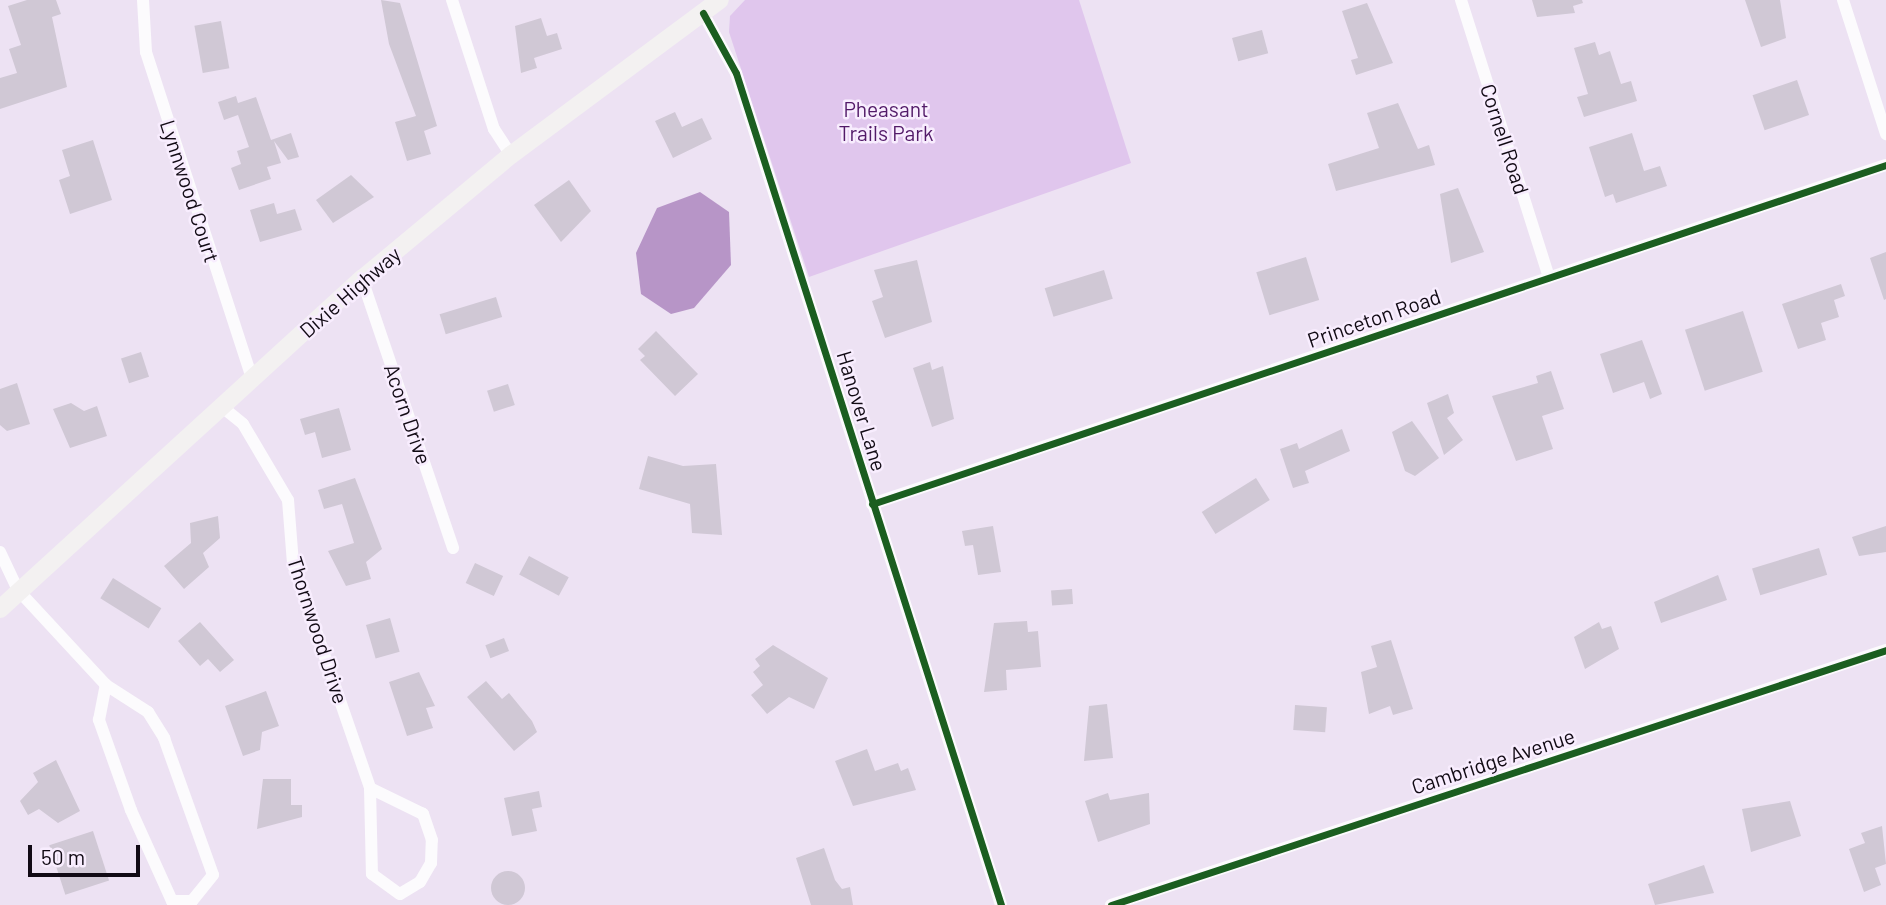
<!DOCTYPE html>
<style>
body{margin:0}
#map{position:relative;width:1886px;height:905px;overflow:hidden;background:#ede2f3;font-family:Barlow,sans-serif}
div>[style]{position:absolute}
.green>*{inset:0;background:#e0c6ed}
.water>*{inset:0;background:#b795c7}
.building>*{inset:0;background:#d0c8d5;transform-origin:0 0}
.round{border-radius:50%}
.minor>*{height:12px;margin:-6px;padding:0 6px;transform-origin:6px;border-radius:6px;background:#fcfbfd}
.secondary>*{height:18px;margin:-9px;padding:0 9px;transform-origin:9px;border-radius:9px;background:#f3f1f1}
.cycleway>*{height:7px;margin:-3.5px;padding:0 3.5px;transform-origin:3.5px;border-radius:3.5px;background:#1b5e20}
span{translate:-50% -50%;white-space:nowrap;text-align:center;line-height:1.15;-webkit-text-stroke:5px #f8edfe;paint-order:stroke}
.park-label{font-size:21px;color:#521a68}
.street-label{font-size:21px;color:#110a14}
.scale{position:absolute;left:28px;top:845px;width:112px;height:32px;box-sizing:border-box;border:4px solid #110a14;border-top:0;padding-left:9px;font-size:21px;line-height:24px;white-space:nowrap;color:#110a14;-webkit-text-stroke:5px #f8edfe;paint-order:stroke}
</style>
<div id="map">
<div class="green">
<i style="clip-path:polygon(745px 0,1079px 0,1131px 163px,809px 277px,729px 32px,730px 16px)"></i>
</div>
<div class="water">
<i style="clip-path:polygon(700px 192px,729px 212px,731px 265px,694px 308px,671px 314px,641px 294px,636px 253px,657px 208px)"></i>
</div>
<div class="building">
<i style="clip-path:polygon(27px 0,56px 0,61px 14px,52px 17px,67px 87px,0 109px,0 78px,17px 73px,9px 49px,21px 45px,8px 6px)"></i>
<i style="clip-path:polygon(381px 0,400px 3px,437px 126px,424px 131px,431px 154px,407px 161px,395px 122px,416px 116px,389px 44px)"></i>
<i style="clip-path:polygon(1532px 0,1582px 0,1583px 3px,1573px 6px,1575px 13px,1537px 17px)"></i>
<i style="clip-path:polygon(1745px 0,1780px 0,1786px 38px,1761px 47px)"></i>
<i style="clip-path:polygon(1367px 3px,1393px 63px,1356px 75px,1351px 60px,1358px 58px,1342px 11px)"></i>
<i style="clip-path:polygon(541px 18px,547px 36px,557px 33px,562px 49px,534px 58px,537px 68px,521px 73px,515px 26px)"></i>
<i style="left:221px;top:21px;width:48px;height:27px;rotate:80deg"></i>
<i style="left:1262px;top:30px;width:24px;height:31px;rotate:75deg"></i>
<i style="clip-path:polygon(1595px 42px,1599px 55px,1610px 51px,1621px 84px,1631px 81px,1637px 101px,1584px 117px,1577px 97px,1588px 94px,1574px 48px)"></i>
<i style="left:1797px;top:80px;width:37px;height:47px;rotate:71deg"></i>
<i style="clip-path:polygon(236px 96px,238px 103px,256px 97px,271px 140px,291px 133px,299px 157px,288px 160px,274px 141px,281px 163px,267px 167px,271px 179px,239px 190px,231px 168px,241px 164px,237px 151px,249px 147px,238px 115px,224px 120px,218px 102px)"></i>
<i style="clip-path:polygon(1398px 103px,1418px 149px,1429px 145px,1435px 165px,1336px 191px,1328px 164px,1379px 148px,1367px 113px)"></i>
<i style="clip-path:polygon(675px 112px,682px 127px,702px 118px,712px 139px,673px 158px,655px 121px)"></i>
<i style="clip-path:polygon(1632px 133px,1644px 171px,1660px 166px,1667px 186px,1616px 203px,1613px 194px,1605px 197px,1589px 147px)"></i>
<i style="clip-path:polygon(93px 140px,112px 200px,70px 214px,59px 180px,70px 176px,62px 150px)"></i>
<i style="clip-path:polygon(351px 175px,374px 197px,333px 223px,316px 200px)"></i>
<i style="clip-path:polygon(569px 180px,591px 211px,561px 242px,534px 205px)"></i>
<i style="clip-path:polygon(1458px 188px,1484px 252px,1451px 263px,1440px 194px)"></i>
<i style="clip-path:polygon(274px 203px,277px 214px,295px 209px,302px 230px,260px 242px,250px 210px)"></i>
<i style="clip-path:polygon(1886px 252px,1886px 299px,1884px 300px,1870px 258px)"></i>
<i style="left:1306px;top:257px;width:45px;height:52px;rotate:73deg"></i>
<i style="clip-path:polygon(917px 260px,932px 322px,885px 338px,872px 301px,883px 297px,874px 270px)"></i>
<i style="left:1104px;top:270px;width:30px;height:62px;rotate:73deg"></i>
<i style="clip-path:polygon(1841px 284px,1845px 296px,1834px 300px,1839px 317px,1821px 323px,1826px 340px,1798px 349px,1782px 304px)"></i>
<i style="left:496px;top:297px;width:21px;height:59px;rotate:73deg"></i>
<i style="left:1743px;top:311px;width:64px;height:61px;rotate:72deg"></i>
<i style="clip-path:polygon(656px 331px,698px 374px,675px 396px,640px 360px,645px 356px,638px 349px)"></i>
<i style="clip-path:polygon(1642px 340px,1662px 394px,1650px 399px,1644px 382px,1613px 393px,1600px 354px)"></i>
<i style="left:141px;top:352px;width:26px;height:21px;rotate:72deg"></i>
<i style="clip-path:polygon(930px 362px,932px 370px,943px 366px,954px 419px,932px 427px,913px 368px)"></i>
<i style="clip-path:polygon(1551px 371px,1564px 409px,1542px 416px,1553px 449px,1516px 461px,1492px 396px,1538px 383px,1536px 376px)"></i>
<i style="clip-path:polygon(17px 383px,30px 424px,7px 431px,0 425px,0 389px)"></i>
<i style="left:508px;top:384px;width:22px;height:22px;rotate:72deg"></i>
<i style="clip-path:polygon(1448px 394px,1454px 413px,1447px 418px,1463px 440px,1444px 455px,1427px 403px)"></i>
<i style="clip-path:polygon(71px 403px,84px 411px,97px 406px,107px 436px,70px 448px,53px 409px)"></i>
<i style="clip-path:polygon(339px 408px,351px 450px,322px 458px,315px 432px,305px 435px,300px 419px)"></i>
<i style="clip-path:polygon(1412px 421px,1439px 458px,1415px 476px,1405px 471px,1392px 432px)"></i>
<i style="clip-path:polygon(1342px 429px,1350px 451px,1305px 471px,1309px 483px,1293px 488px,1280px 449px,1297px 443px,1299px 449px)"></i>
<i style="clip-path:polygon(648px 456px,683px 466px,716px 464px,722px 535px,692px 533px,690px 504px,639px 489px)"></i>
<i style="clip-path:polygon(355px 478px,382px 549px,366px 562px,371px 579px,346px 586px,328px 551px,354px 543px,342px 504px,324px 509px,318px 490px)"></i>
<i style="left:1256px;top:478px;width:26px;height:64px;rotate:58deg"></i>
<i style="clip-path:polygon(218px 516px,220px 538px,203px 553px,209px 567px,184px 589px,164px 566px,191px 543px,190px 523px)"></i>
<i style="clip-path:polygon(993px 526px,1001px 572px,978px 575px,973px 545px,965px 546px,962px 531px)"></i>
<i style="clip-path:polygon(1886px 526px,1886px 552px,1859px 556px,1852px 537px)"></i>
<i style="left:1819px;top:548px;width:28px;height:70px;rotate:73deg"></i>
<i style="left:529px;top:556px;width:45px;height:21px;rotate:28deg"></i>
<i style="left:475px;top:563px;width:31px;height:22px;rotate:25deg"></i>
<i style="clip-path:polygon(1718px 575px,1727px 600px,1661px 623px,1654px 602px)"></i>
<i style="left:113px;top:578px;width:57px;height:24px;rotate:32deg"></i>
<i style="left:1072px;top:589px;width:15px;height:21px;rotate:86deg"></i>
<i style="left:390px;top:618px;width:35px;height:25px;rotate:74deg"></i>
<i style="clip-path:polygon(1027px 621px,1028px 632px,1038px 631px,1041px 667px,1006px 670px,1007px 690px,984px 692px,994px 623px)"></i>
<i style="clip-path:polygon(200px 622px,234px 660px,220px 672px,208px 659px,200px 666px,178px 641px)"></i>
<i style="clip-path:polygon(1599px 622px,1602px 629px,1611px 626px,1619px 649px,1585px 669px,1574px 637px)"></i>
<i style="left:504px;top:638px;width:14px;height:20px;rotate:69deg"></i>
<i style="clip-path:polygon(1391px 640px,1413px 709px,1393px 715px,1390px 706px,1369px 714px,1361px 672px,1377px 667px,1371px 646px)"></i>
<i style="clip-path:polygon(773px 645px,828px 678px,814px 709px,789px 697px,767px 714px,751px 695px,763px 685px,753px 672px,760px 666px,755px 659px)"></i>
<i style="clip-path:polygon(419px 672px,435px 706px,426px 708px,433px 728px,407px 736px,389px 682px)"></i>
<i style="clip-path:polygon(486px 681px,502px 699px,509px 693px,532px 721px,537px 732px,514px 751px,467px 697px)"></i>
<i style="clip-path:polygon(266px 691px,279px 726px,262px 732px,260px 750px,243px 756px,225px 706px)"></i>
<i style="clip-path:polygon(1107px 704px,1113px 758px,1084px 761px,1089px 706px)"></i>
<i style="left:1295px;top:705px;width:32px;height:25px;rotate:4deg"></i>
<i style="clip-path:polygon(867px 749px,875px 771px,898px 763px,901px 771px,908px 768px,916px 790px,853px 806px,835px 761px)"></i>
<i style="clip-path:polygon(56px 760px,80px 811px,58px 823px,39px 809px,28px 815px,20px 801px,38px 782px,33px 773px)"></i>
<i style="clip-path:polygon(263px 779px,291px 779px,291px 805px,302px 805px,302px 817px,257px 829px)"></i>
<i style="clip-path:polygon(539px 791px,542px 807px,532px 809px,537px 831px,512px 836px,504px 798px)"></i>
<i style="clip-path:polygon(1108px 793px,1110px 800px,1149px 793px,1150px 824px,1098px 842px,1085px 801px)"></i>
<i style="clip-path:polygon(1790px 801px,1801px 836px,1751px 852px,1742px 809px)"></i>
<i style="clip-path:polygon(1882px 826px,1886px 864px,1875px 868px,1881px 885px,1864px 892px,1849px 849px,1865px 843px,1861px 833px)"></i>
<i style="left:93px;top:831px;width:52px;height:46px;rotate:72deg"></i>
<i style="clip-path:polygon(824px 848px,835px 880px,842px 889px,850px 887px,853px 905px,811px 905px,796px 858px)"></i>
<i style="clip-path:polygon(1704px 865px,1714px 893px,1655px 905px,1648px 884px)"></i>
<i class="round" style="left:491px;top:871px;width:34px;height:34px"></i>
</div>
<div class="minor">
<i style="left:143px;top:0;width:52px;rotate:86.7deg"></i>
<i style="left:146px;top:52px;width:344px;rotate:72deg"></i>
<i style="left:452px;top:0;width:136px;rotate:72deg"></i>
<i style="left:494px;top:129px;width:31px;rotate:57deg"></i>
<i style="left:1461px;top:0;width:291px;rotate:72.4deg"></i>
<i style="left:1843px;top:0;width:141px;rotate:72.2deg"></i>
<i style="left:703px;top:13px;width:68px;rotate:61.2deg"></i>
<i style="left:736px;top:73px;width:873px;rotate:72.33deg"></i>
<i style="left:362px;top:279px;width:284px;rotate:71.3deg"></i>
<i style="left:221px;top:406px;width:28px;rotate:39deg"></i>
<i style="left:243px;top:424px;width:88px;rotate:59.4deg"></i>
<i style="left:288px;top:500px;width:64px;rotate:85.5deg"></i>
<i style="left:293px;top:564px;width:237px;rotate:71deg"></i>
<i style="left:370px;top:788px;width:86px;rotate:88.7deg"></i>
<i style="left:372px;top:874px;width:34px;rotate:36deg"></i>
<i style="left:400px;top:894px;width:23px;rotate:-31deg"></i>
<i style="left:420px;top:882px;width:22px;rotate:-60deg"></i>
<i style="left:431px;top:863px;width:23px;rotate:-88deg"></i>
<i style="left:432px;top:840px;width:28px;rotate:-109deg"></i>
<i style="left:423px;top:814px;width:59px;rotate:-153.9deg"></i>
<i style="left:872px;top:504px;width:1069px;rotate:-18.49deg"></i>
<i style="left:0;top:552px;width:42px;rotate:64.7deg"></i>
<i style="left:18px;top:590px;width:129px;rotate:47.2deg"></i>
<i style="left:106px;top:685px;width:50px;rotate:32.7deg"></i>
<i style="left:148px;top:712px;width:31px;rotate:58deg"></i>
<i style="left:164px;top:738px;width:145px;rotate:70.3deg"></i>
<i style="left:213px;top:875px;width:33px;rotate:129deg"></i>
<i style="left:192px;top:901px;width:20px;rotate:180deg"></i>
<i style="left:172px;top:901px;width:100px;rotate:-114.3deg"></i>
<i style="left:131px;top:810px;width:96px;rotate:-109.6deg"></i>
<i style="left:99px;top:720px;width:36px;rotate:-79deg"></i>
<i style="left:1111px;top:905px;width:816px;rotate:-18.21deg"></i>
</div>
<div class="secondary">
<i style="left:0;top:609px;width:490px;rotate:-42.4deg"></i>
<i style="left:362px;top:279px;width:194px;rotate:-39.8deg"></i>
<i style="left:511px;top:155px;width:260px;rotate:-36.6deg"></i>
</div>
<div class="cycleway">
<i style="left:703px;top:13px;width:68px;rotate:61.2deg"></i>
<i style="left:736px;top:73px;width:873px;rotate:72.33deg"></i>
<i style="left:872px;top:504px;width:1069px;rotate:-18.49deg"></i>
<i style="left:1111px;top:905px;width:816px;rotate:-18.21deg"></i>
</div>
<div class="park-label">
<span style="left:886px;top:121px">Pheasant<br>Trails Park</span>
</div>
<div class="street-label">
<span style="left:1505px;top:139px;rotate:72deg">Cornell Road</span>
<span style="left:190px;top:191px;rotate:72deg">Lynnwood Court</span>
<span style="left:350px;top:292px;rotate:-41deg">Dixie Highway</span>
<span style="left:1374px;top:318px;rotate:-19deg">Princeton Road</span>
<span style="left:862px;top:411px;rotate:73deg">Hanover Lane</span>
<span style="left:408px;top:414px;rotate:71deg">Acorn Drive</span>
<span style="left:318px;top:630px;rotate:72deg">Thornwood Drive</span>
<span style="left:1493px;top:761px;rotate:-18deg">Cambridge Avenue</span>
</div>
<div class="scale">50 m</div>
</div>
